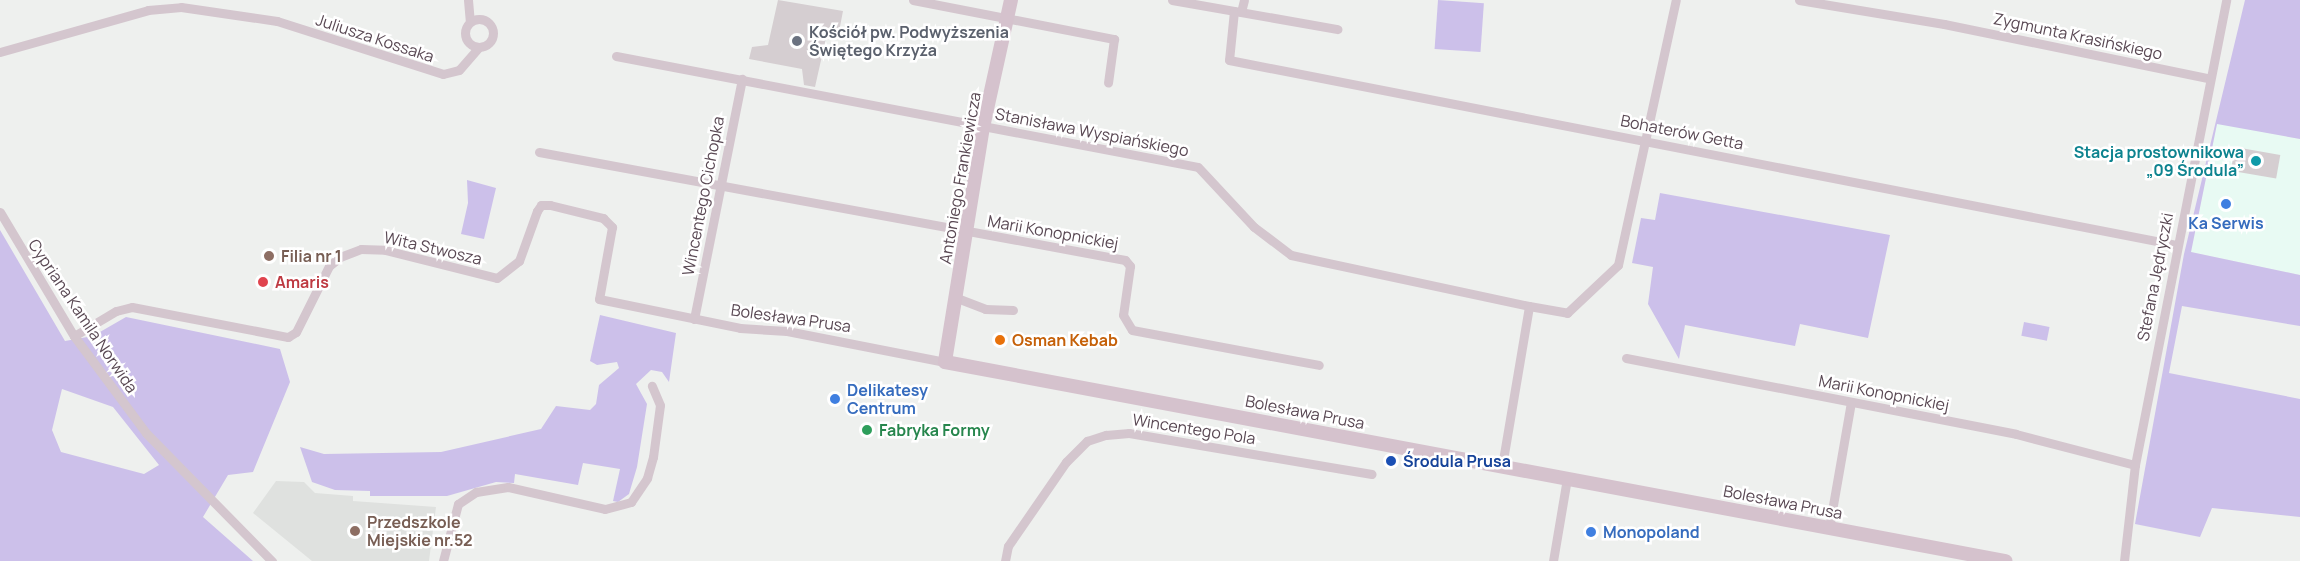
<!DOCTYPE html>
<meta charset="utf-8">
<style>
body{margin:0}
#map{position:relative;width:2300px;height:561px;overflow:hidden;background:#eef0ee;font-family:Manrope,sans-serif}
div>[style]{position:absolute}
.commercial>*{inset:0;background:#e8faf3}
.education>*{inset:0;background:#dfe1df}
.green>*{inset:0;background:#ccc0ea;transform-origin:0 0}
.building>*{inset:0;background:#d5ced1;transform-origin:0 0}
.street>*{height:9px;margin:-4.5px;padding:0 4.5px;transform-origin:4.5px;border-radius:4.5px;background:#d4c6ce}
.street>.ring{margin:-4.5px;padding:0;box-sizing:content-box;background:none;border:9px solid #d4c6ce;border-radius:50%}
.secondary>*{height:14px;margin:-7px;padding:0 7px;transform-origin:7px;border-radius:7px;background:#d5c2cd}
.dots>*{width:16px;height:16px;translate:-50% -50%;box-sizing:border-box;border:3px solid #fff;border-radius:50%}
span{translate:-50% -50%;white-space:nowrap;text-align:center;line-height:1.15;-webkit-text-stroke:5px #fff;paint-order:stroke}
.worship-label{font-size:16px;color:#5b616d;font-weight:700}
.left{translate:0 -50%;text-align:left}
.street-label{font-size:16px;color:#594853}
.culture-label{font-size:16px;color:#0d838f;font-weight:700}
.right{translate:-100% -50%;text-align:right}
.shop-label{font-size:16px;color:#366cbe;font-weight:700}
.education-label{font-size:16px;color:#785e54;font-weight:700}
.health-label{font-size:16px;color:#be3a42;font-weight:700}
.food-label{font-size:16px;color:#c56008;font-weight:700}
.leisure-label{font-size:16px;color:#27864d;font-weight:700}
.transit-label{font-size:16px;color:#164399;font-weight:700}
</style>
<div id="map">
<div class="commercial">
<i style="clip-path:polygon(2217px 123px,2300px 139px,2300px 275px,2191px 252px)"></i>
</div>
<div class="education">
<i style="clip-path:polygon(276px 481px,304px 482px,315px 493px,353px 496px,353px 501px,436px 507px,429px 561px,312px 561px,253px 513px)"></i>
</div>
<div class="green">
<i style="left:1438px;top:0;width:46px;height:49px;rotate:4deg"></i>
<i style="clip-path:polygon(2245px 0,2300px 0,2300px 139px,2217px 124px,2191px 252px,2300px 275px,2300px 326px,2182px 306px,2169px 373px,2300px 399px,2300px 517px,2212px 508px,2200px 537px,2135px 524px,2184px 254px)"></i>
<i style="clip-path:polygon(467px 180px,496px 188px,484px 239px,461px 234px,468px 203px)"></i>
<i style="clip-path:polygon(1660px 193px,1890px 235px,1868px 338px,1800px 324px,1795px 346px,1685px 325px,1679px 359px,1648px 304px,1653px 267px,1632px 263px,1641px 218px,1655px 220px)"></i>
<i style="clip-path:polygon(evenodd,0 230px,65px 341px,93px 336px,126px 317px,280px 349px,290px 382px,253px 472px,228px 475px,203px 517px,253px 561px,0 561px,0 230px,62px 389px,113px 407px,159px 465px,144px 474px,61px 452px,52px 430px,62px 389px)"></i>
<i style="clip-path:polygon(600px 315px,676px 333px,669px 382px,662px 372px,651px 370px,636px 384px,647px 404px,637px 467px,629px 494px,618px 502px,613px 501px,620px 469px,583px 463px,578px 485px,515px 474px,514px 483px,496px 482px,447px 496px,370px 496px,370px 491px,335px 490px,312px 482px,300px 447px,324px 454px,441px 452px,541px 429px,556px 406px,590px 410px,596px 404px,599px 385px,619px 368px,617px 362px,597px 365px,590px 361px)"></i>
<i style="left:2024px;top:322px;width:26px;height:14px;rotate:11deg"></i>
</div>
<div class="building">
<i style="clip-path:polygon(778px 0,843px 11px,838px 37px,826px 38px,815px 87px,804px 85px,802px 69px,749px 59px,752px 47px,768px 45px)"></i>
<i style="left:2235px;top:147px;width:46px;height:24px;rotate:10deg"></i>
</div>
<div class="street">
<i style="left:468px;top:0;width:22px;rotate:85deg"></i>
<i style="left:913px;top:0;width:205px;rotate:11deg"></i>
<i style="left:1114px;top:39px;width:44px;rotate:97.8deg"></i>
<i style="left:1172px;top:0;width:168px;rotate:10deg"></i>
<i style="left:1799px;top:0;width:147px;rotate:9.4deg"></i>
<i style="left:1944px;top:24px;width:268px;rotate:11.6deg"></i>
<i style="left:1234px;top:11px;width:49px;rotate:95.8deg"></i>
<i style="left:1229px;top:60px;width:965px;rotate:11.05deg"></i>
<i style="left:1241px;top:12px;width:12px;rotate:-76deg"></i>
<i class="ring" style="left:465px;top:19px;width:19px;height:19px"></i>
<i style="left:0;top:52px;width:154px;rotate:-15.8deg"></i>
<i style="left:148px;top:10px;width:33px;rotate:-5deg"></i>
<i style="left:181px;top:7px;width:97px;rotate:8.3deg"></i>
<i style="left:277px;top:21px;width:174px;rotate:17.7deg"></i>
<i style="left:443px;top:74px;width:16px;rotate:-14deg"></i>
<i style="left:459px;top:70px;width:29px;rotate:-49deg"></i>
<i style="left:616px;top:56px;width:592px;rotate:10.8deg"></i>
<i style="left:1198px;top:167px;width:82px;rotate:47deg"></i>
<i style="left:1254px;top:227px;width:46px;rotate:37.1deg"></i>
<i style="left:1291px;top:255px;width:243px;rotate:12.1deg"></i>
<i style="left:539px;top:152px;width:596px;rotate:10.44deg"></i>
<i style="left:1125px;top:260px;width:8px;rotate:50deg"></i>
<i style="left:1130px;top:266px;width:49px;rotate:98.1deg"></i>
<i style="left:1123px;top:315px;width:17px;rotate:59deg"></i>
<i style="left:1132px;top:330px;width:190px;rotate:10.6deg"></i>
<i style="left:0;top:212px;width:144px;rotate:59.2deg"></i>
<i style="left:74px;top:336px;width:121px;rotate:53.4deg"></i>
<i style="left:146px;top:433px;width:180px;rotate:45.5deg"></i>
<i style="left:957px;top:298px;width:30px;rotate:21deg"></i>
<i style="left:985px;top:309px;width:28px;rotate:2deg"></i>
<i style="left:694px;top:319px;width:245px;rotate:-78.7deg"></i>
<i style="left:74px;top:336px;width:49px;rotate:-30.8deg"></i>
<i style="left:116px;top:311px;width:16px;rotate:-14deg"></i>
<i style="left:132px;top:307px;width:159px;rotate:10.9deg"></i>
<i style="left:288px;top:337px;width:9px;rotate:-32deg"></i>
<i style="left:296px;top:332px;width:74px;rotate:-63.4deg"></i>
<i style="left:329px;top:266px;width:14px;rotate:-39deg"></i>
<i style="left:340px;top:257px;width:22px;rotate:-21deg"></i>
<i style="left:361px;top:249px;width:24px;rotate:2deg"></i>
<i style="left:385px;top:250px;width:115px;rotate:14deg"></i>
<i style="left:497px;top:278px;width:28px;rotate:-38deg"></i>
<i style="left:519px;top:261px;width:53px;rotate:-70.2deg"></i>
<i style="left:537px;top:211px;width:7px;rotate:-56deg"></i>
<i style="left:541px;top:205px;width:9px"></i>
<i style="left:550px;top:205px;width:55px;rotate:13.8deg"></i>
<i style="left:603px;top:218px;width:13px;rotate:45deg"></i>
<i style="left:612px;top:227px;width:73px;rotate:100.2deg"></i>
<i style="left:599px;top:299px;width:144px;rotate:11.6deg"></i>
<i style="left:740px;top:328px;width:47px;rotate:3.7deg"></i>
<i style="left:787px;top:331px;width:161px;rotate:11.1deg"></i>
<i style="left:1626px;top:358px;width:397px;rotate:11deg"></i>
<i style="left:2016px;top:434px;width:123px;rotate:14.6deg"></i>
<i style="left:1502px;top:466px;width:162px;rotate:-80.4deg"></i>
<i style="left:1529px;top:306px;width:39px;rotate:10deg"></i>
<i style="left:1567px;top:313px;width:70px;rotate:-43.3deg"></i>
<i style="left:1618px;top:265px;width:271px;rotate:-77.7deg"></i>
<i style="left:1829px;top:528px;width:128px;rotate:-80.1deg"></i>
<i style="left:443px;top:561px;width:59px;rotate:-75.3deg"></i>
<i style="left:458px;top:504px;width:22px;rotate:-34deg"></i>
<i style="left:476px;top:492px;width:32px;rotate:-9deg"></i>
<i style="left:508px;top:487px;width:99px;rotate:12.8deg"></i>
<i style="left:605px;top:509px;width:27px;rotate:-15deg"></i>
<i style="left:631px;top:502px;width:29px;rotate:-56deg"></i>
<i style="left:647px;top:478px;width:22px;rotate:-74deg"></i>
<i style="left:653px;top:457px;width:52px;rotate:-82.3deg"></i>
<i style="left:660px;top:405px;width:21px;rotate:-113deg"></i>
<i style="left:1005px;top:561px;width:15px;rotate:-79deg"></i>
<i style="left:1008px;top:546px;width:102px;rotate:-55.4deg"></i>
<i style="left:1066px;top:462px;width:30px;rotate:-45deg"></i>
<i style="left:1087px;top:441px;width:20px;rotate:-18deg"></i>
<i style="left:1106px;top:435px;width:23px;rotate:-5deg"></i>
<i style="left:1129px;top:433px;width:246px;rotate:9.6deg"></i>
<i style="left:1553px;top:561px;width:84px;rotate:-80.4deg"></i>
<i style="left:2124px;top:561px;width:97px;rotate:-83.5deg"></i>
<i style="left:2135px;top:465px;width:474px;rotate:-78.9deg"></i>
</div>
<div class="secondary">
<i style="left:1011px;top:0;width:130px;rotate:102.4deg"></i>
<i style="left:983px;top:127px;width:238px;rotate:99.2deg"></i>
<i style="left:945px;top:362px;width:1079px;rotate:10.63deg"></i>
</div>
<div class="dots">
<i style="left:797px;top:41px;background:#6b7280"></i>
<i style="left:2256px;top:161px;background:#0f9aa8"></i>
<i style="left:2226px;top:204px;background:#3f7fe0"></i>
<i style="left:269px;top:256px;background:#8d6e63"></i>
<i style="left:263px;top:282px;background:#e0444e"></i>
<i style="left:1000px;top:340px;background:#e8710a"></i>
<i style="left:835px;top:399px;background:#3f7fe0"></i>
<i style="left:867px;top:430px;background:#2e9e5b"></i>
<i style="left:1391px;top:461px;background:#1a4fb4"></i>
<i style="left:355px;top:531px;background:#8d6e63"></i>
<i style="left:1591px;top:532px;background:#3f7fe0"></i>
</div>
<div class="worship-label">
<span class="left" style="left:809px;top:41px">Kościół pw. Podwyższenia<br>Świętego Krzyża</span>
</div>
<div class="street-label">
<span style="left:2078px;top:36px;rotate:12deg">Zygmunta Krasińskiego</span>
<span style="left:375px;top:38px;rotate:18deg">Juliusza Kossaka</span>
<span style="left:1092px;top:132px;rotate:11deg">Stanisława Wyspiańskiego</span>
<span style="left:1682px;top:132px;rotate:11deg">Bohaterów Getta</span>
<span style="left:960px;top:178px;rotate:-80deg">Antoniego Frankiewicza</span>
<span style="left:703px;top:196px;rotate:-79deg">Wincentego Cichopka</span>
<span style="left:1053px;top:232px;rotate:10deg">Marii Konopnickiej</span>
<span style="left:433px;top:248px;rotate:13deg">Wita Stwosza</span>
<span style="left:2155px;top:277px;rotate:-79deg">Stefana Jędryczki</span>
<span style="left:83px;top:316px;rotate:56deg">Cypriana Kamila Norwida</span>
<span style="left:791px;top:318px;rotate:8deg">Bolesława Prusa</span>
<span style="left:1884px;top:393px;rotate:11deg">Marii Konopnickiej</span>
<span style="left:1305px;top:412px;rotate:11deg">Bolesława Prusa</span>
<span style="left:1194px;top:429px;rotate:9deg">Wincentego Pola</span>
<span style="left:1783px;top:502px;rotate:11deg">Bolesława Prusa</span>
</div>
<div class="culture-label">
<span class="right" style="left:2244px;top:161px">Stacja prostownikowa<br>„09 Środula”</span>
</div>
<div class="shop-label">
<span style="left:2226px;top:223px">Ka Serwis</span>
<span class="left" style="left:847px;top:399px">Delikatesy<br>Centrum</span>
<span class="left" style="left:1603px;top:532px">Monopoland</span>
</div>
<div class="education-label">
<span class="left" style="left:281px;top:256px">Filia nr 1</span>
<span class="left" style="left:367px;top:531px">Przedszkole<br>Miejskie nr.52</span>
</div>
<div class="health-label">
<span class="left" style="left:275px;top:282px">Amaris</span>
</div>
<div class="food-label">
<span class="left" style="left:1012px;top:340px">Osman Kebab</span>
</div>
<div class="leisure-label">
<span class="left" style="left:879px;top:430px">Fabryka Formy</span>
</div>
<div class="transit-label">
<span class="left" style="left:1403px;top:461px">Środula Prusa</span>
</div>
</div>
